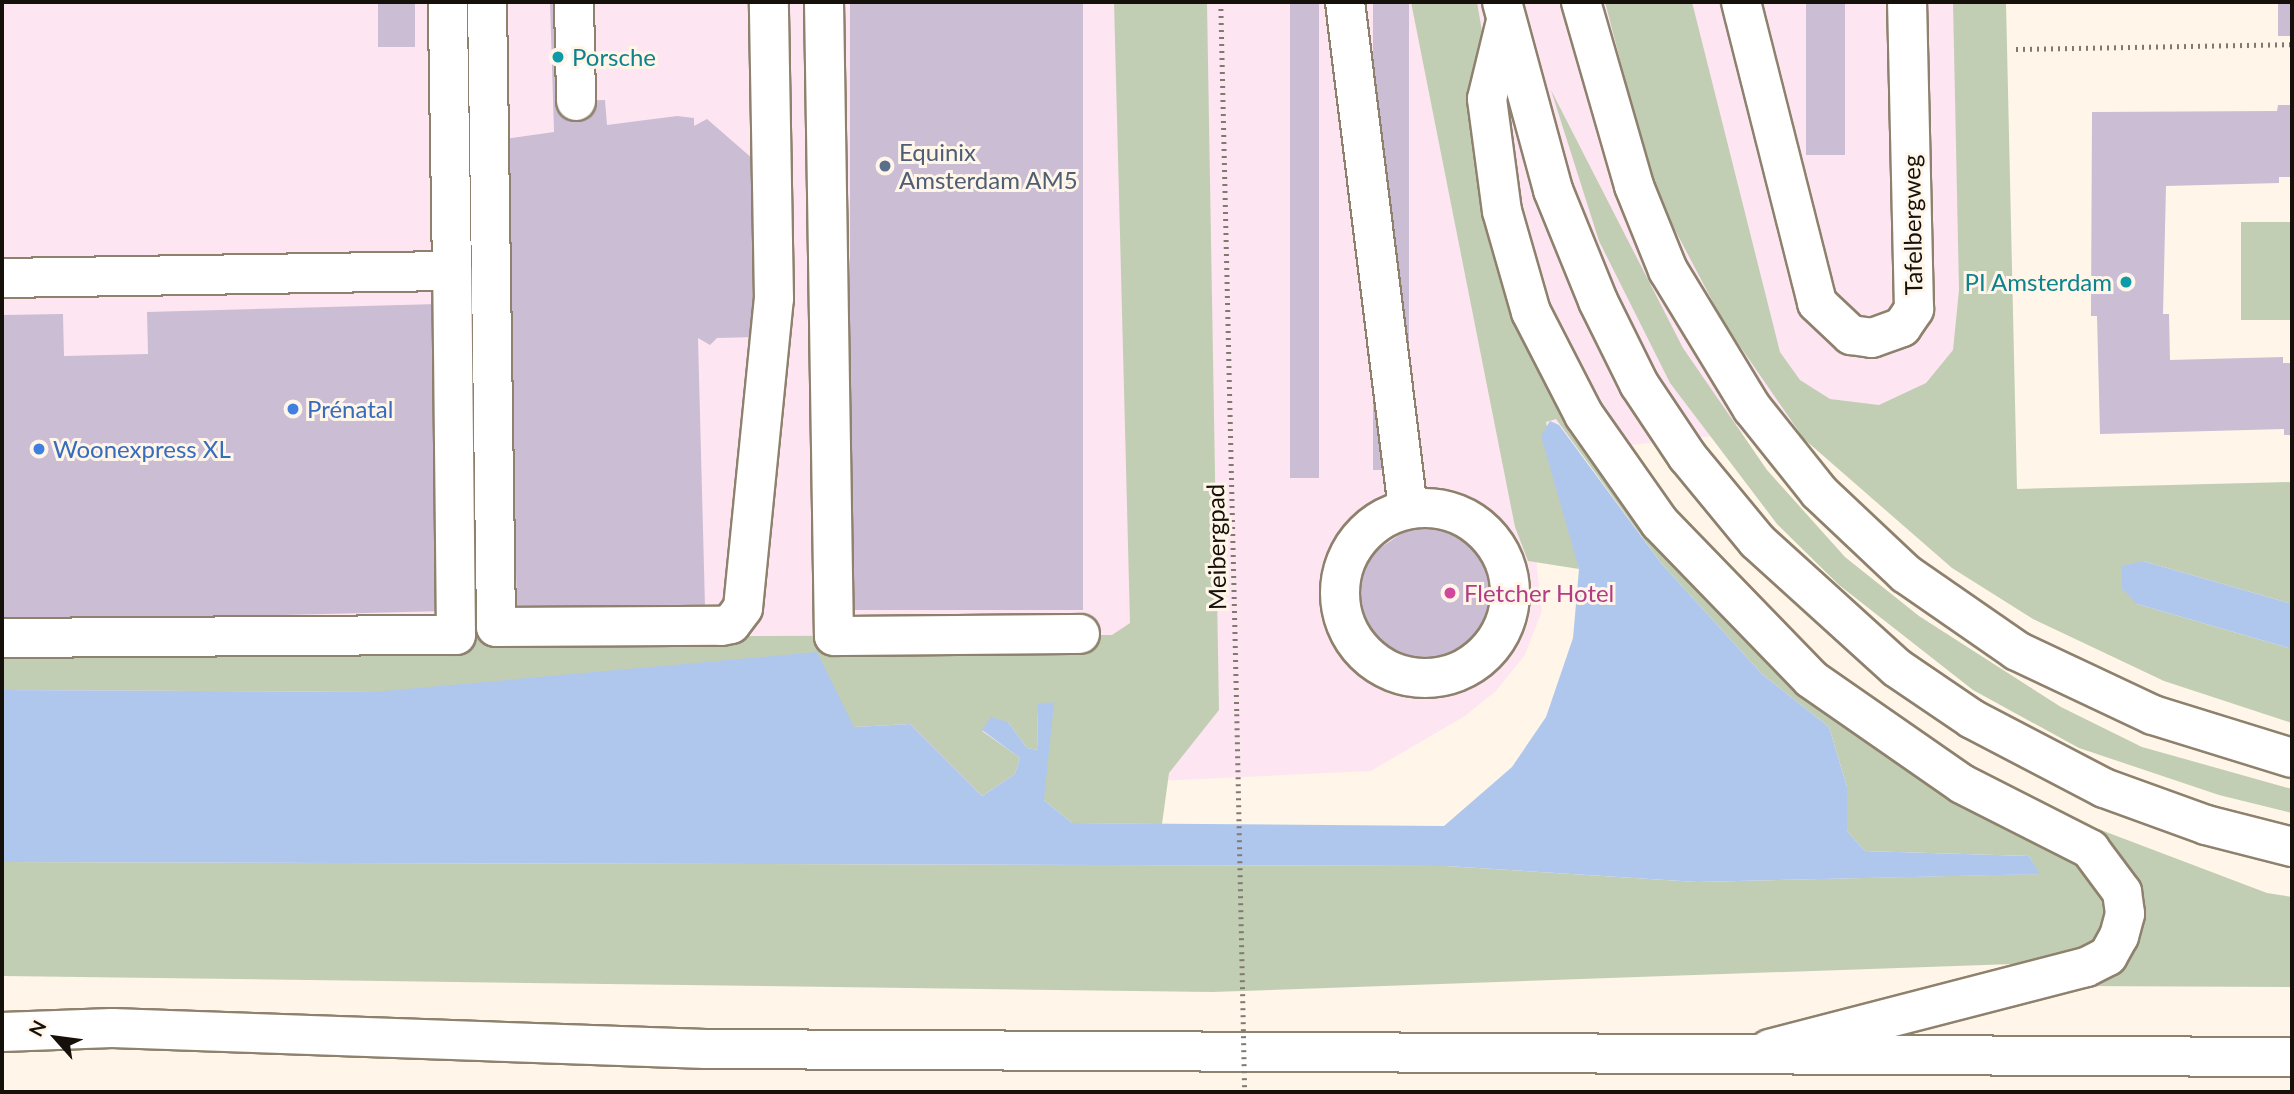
<!DOCTYPE html>
<meta charset="utf-8">
<style>
body{margin:0}
#map{position:relative;width:2294px;height:1094px;overflow:hidden;background:#fff6e9;font-family:Lato,sans-serif}
div>[style]{position:absolute}
.commercial>*{inset:0;background:#fde6f2}
.green>*{inset:0;background:#c2ceb4;transform-origin:0 0}
.water>*{inset:0;background:#afc7ed}
.building>*{inset:0;background:#cbbdd3;transform-origin:0 0}
.path>*{height:4.5px;margin-top:-2.25px;transform-origin:0;background:repeating-linear-gradient(90deg,#7f796f 0 2px,transparent 0 7px)}
.roads{filter:drop-shadow(2px 0 #8e816d) drop-shadow(-2px 0 #8e816d) drop-shadow(0 2px #8e816d) drop-shadow(0 -2px #8e816d)}
.minor>*{height:38px;margin:-19px;padding:0 19px;transform-origin:19px;border-radius:19px;background:#fff}
.minor>.ring{margin:-19px;padding:0;box-sizing:content-box;background:none;border:38px solid #fff;border-radius:50%}
.highway>*{height:38px;margin:-19px;padding:0 19px;transform-origin:19px;border-radius:19px;background:#fff}
.path-bridge>*{height:4.5px;margin-top:-2.25px;transform-origin:0;background:repeating-linear-gradient(90deg,#7f796f 0 2px,transparent 0 7px)}
.dots>*{width:19px;height:19px;translate:-50% -50%;box-sizing:border-box;border:4px solid #fff6e9;border-radius:50%}
span{translate:-50% -50%;white-space:nowrap;text-align:center;line-height:1.15;-webkit-text-stroke:6px #fff6e9;paint-order:stroke}
.culture-label{font-size:24px;color:#0d838f}
.left{translate:0 -50%;text-align:left}
.right{translate:-100% -50%;text-align:right}
.service-label{font-size:24px;color:#4e5e75}
.street-label{font-size:24px;color:#151009}
.shop-label{font-size:24px;color:#366cbe}
.hotel-label{font-size:24px;color:#b23c85}
.frame{position:absolute;inset:0;border:4px solid #151009;pointer-events:none}
.north{position:absolute;left:21px;top:1003px;width:70px;height:70px;-webkit-text-stroke:5px #fff6e9;paint-order:stroke;rotate:298deg;font-size:19px;font-weight:700;line-height:28px;text-align:center;color:#151009}
.north::after{content:'';display:block;margin:auto;width:24px;height:32px;background:#151009;clip-path:polygon(50% 0,100% 100%,50% 72%,0 100%)}
</style>
<div id="map">
<div class="commercial">
<i style="clip-path:polygon(2px 2px,1972px 2px,1960px 382px,1820px 424px,1524px 457px,1542px 611px,1525px 655px,1496px 691px,1465px 716px,1371px 771px,2px 835px)"></i>
</div>
<div class="green">
<i style="clip-path:polygon(1114px 2px,1207px 2px,1219px 710px,1169px 773px,1162px 824px,1072px 823px,1044px 800px,1037px 704px,1038px 750px,1027px 748px,1008px 722px,982px 731px,1020px 758px,1015px 774px,982px 796px,910px 724px,854px 727px,373px 692px,2px 690px,2px 638px,1112px 635px,1130px 623px)"></i>
<i style="clip-path:polygon(1411px 2px,1477px 2px,1533px 331px,1733px 615px,2092px 861px,2112px 916px,2099px 945px,2067px 962px,1212px 992px,2px 976px,2px 862px,1446px 866px,1697px 882px,2039px 874px,2029px 856px,1865px 851px,1847px 831px,1847px 787px,1829px 727px,1762px 674px,1661px 563px,1556px 419px,1546px 422px,1579px 569px,1528px 561px,1515px 527px)"></i>
<i style="clip-path:polygon(1605px 2px,1692px 2px,1780px 352px,1800px 380px,1830px 399px,1879px 405px,1926px 383px,1953px 350px,1959px 290px,1953px 2px,2006px 2px,2017px 489px,2292px 482px,2292px 604px,2143px 561px,2137px 604px,2292px 649px,2292px 723px,2164px 681px,2033px 619px,1952px 568px,1804px 439px,1724px 323px,1674px 228px,1647px 163px)"></i>
<i style="clip-path:polygon(1551px 90px,1683px 348px,1767px 470px,1845px 557px,1919px 616px,2061px 707px,2142px 747px,2292px 789px,2292px 813px,2219px 795px,2079px 748px,1973px 690px,1839px 585px,1777px 524px,1670px 383px,1599px 241px)"></i>
<i style="left:2241px;top:222px;width:51px;height:98px"></i>
<i style="clip-path:polygon(2064px 816px,2267px 893px,2292px 897px,2292px 987px,2075px 986px,2139px 911px)"></i>
</div>
<div class="water">
<i style="clip-path:polygon(1550px 421px,1559px 425px,1661px 563px,1762px 674px,1829px 727px,1847px 787px,1847px 831px,1865px 851px,2029px 856px,2040px 874px,1697px 882px,1446px 866px,2px 862px,2px 690px,373px 692px,817px 652px,854px 727px,910px 724px,982px 796px,1015px 774px,1020px 758px,982px 730px,991px 717px,1008px 722px,1027px 748px,1038px 750px,1037px 704px,1054px 702px,1044px 800px,1072px 823px,1444px 826px,1512px 767px,1546px 717px,1573px 638px,1579px 569px,1541px 436px)"></i>
<i style="clip-path:polygon(2143px 561px,2292px 604px,2292px 649px,2137px 604px,2122px 589px,2121px 566px)"></i>
</div>
<div class="building">
<i style="left:378px;top:2px;width:37px;height:45px"></i>
<i style="clip-path:polygon(550px 2px,563px 2px,566px 101px,605px 100px,607px 125px,677px 116px,694px 118px,694px 126px,707px 119px,753px 159px,757px 337px,717px 338px,710px 345px,698px 338px,705px 606px,517px 610px,516px 571px,509px 571px,506px 403px,512px 403px,505px 139px,554px 132px)"></i>
<i style="left:850px;top:2px;width:233px;height:608px"></i>
<i style="left:1290px;top:2px;width:29px;height:476px"></i>
<i style="left:1373px;top:2px;width:36px;height:468px"></i>
<i style="left:1806px;top:2px;width:39px;height:153px"></i>
<i style="left:2278px;top:2px;width:14px;height:34px"></i>
<i style="clip-path:polygon(2278px 105px,2292px 105px,2292px 177px,2279px 177px,2279px 183px,2166px 186px,2163px 314px,2169px 314px,2170px 360px,2283px 357px,2283px 363px,2292px 363px,2292px 435px,2284px 435px,2284px 429px,2100px 434px,2097px 316px,2091px 316px,2092px 112px,2277px 111px)"></i>
<i style="clip-path:polygon(438px 304px,446px 611px,2px 622px,2px 315px,63px 314px,64px 356px,148px 354px,147px 312px)"></i>
<i style="clip-path:polygon(1418px 522px,1471px 542px,1487px 562px,1495px 590px,1490px 621px,1477px 640px,1438px 661px,1406px 659px,1384px 646px,1369px 629px,1360px 601px,1363px 571px,1373px 553px)"></i>
</div>
<div class="path">
<i style="left:1221px;top:2px;width:712px;rotate:88.71deg"></i>
<i style="left:2016px;top:49px;width:276px;rotate:-1deg"></i>
</div>
<div class="roads">
<div class="minor">
<i style="left:487px;top:2px;width:625px;rotate:89.17deg"></i>
<i style="left:496px;top:627px;width:225px;rotate:-0.3deg"></i>
<i style="left:721px;top:626px;width:10px;rotate:-11deg"></i>
<i style="left:731px;top:624px;width:20px;rotate:-53deg"></i>
<i style="left:743px;top:608px;width:311px;rotate:-84.3deg"></i>
<i style="left:774px;top:299px;width:297px;rotate:-91deg"></i>
<i style="left:574px;top:2px;width:99px;rotate:88.8deg"></i>
<i style="left:824px;top:2px;width:634px;rotate:89.1deg"></i>
<i style="left:834px;top:636px;width:246px;rotate:-0.5deg"></i>
<i style="left:1345px;top:2px;width:511px;rotate:82.92deg"></i>
<i style="left:1741px;top:2px;width:310px;rotate:75.8deg"></i>
<i style="left:1817px;top:303px;width:47px;rotate:43.3deg"></i>
<i style="left:1851px;top:335px;width:21px;rotate:8deg"></i>
<i style="left:1872px;top:338px;width:32px;rotate:-20deg"></i>
<i style="left:1902px;top:327px;width:22px;rotate:-56deg"></i>
<i style="left:1914px;top:309px;width:307px;rotate:-91.3deg"></i>
<i style="left:1506px;top:21px;width:80px;rotate:103.7deg"></i>
<i style="left:1487px;top:99px;width:113px;rotate:82.4deg"></i>
<i style="left:1502px;top:211px;width:105px;rotate:74deg"></i>
<i style="left:1531px;top:312px;width:116px;rotate:62.8deg"></i>
<i style="left:1584px;top:415px;width:132px;rotate:54.9deg"></i>
<i style="left:1660px;top:523px;width:217px;rotate:45.9deg"></i>
<i style="left:1811px;top:679px;width:184px;rotate:34.8deg"></i>
<i style="left:1962px;top:784px;width:144px;rotate:26.9deg"></i>
<i style="left:2090px;top:849px;width:54px;rotate:53.3deg"></i>
<i style="left:2122px;top:892px;width:22px;rotate:82deg"></i>
<i style="left:2125px;top:914px;width:23px;rotate:105deg"></i>
<i style="left:2119px;top:936px;width:23px;rotate:119deg"></i>
<i style="left:2108px;top:956px;width:25px;rotate:153deg"></i>
<i style="left:2086px;top:967px;width:327px;rotate:165.5deg"></i>
<i style="left:2px;top:278px;width:450px;rotate:-0.9deg"></i>
<i style="left:452px;top:271px;width:269px;rotate:-90.9deg"></i>
<i class="ring" style="left:1340px;top:508px;width:132px;height:132px"></i>
<i style="left:2px;top:638px;width:454px;rotate:-0.4deg"></i>
<i style="left:456px;top:635px;width:364px;rotate:-90.6deg"></i>
</div>
<div class="highway">
<i style="left:1502px;top:2px;width:195px;rotate:74.8deg"></i>
<i style="left:1553px;top:190px;width:120px;rotate:67.9deg"></i>
<i style="left:1598px;top:301px;width:93px;rotate:63.7deg"></i>
<i style="left:1639px;top:384px;width:87px;rotate:56.3deg"></i>
<i style="left:1687px;top:456px;width:110px;rotate:50.5deg"></i>
<i style="left:1757px;top:541px;width:189px;rotate:42.2deg"></i>
<i style="left:1897px;top:668px;width:91px;rotate:34.2deg"></i>
<i style="left:1972px;top:719px;width:149px;rotate:27.6deg"></i>
<i style="left:2104px;top:788px;width:109px;rotate:19.9deg"></i>
<i style="left:2206px;top:825px;width:89px;rotate:14.3deg"></i>
<i style="left:1581px;top:2px;width:191px;rotate:73.9deg"></i>
<i style="left:1634px;top:186px;width:91px;rotate:68deg"></i>
<i style="left:1668px;top:270px;width:162px;rotate:58.7deg"></i>
<i style="left:1752px;top:408px;width:107px;rotate:51.4deg"></i>
<i style="left:1819px;top:492px;width:120px;rotate:43.3deg"></i>
<i style="left:1906px;top:574px;width:135px;rotate:34.7deg"></i>
<i style="left:2017px;top:651px;width:150px;rotate:25.2deg"></i>
<i style="left:2153px;top:715px;width:145px;rotate:17.2deg"></i>
<i style="left:2px;top:1032px;width:110px;rotate:-2.1deg"></i>
<i style="left:112px;top:1028px;width:594px;rotate:2.02deg"></i>
<i style="left:706px;top:1049px;width:1586px;rotate:0.29deg"></i>
</div>
</div>
<div class="path-bridge">
<i style="left:1237px;top:714px;width:378px;rotate:88.8deg"></i>
</div>
<div class="dots">
<i style="left:558px;top:57px;background:#0f9aa8"></i>
<i style="left:885px;top:166px;background:#5c6f8a"></i>
<i style="left:2126px;top:282px;background:#0f9aa8"></i>
<i style="left:293px;top:409px;background:#3f7fe0"></i>
<i style="left:39px;top:449px;background:#3f7fe0"></i>
<i style="left:1450px;top:593px;background:#d1479c"></i>
</div>
<div class="culture-label">
<span class="left" style="left:572px;top:57px">Porsche</span>
<span class="right" style="left:2112px;top:282px">PI Amsterdam</span>
</div>
<div class="service-label">
<span class="left" style="left:899px;top:166px">Equinix<br>Amsterdam AM5</span>
</div>
<div class="street-label">
<span style="left:1912px;top:225px;rotate:-91deg">Tafelbergweg</span>
<span style="left:1216px;top:547px;rotate:-91deg">Meibergpad</span>
</div>
<div class="shop-label">
<span class="left" style="left:307px;top:409px">Prénatal</span>
<span class="left" style="left:53px;top:449px">Woonexpress XL</span>
</div>
<div class="hotel-label">
<span class="left" style="left:1464px;top:593px">Fletcher Hotel</span>
</div>
<div class="frame"></div>
<div class="north">N</div>
</div>
